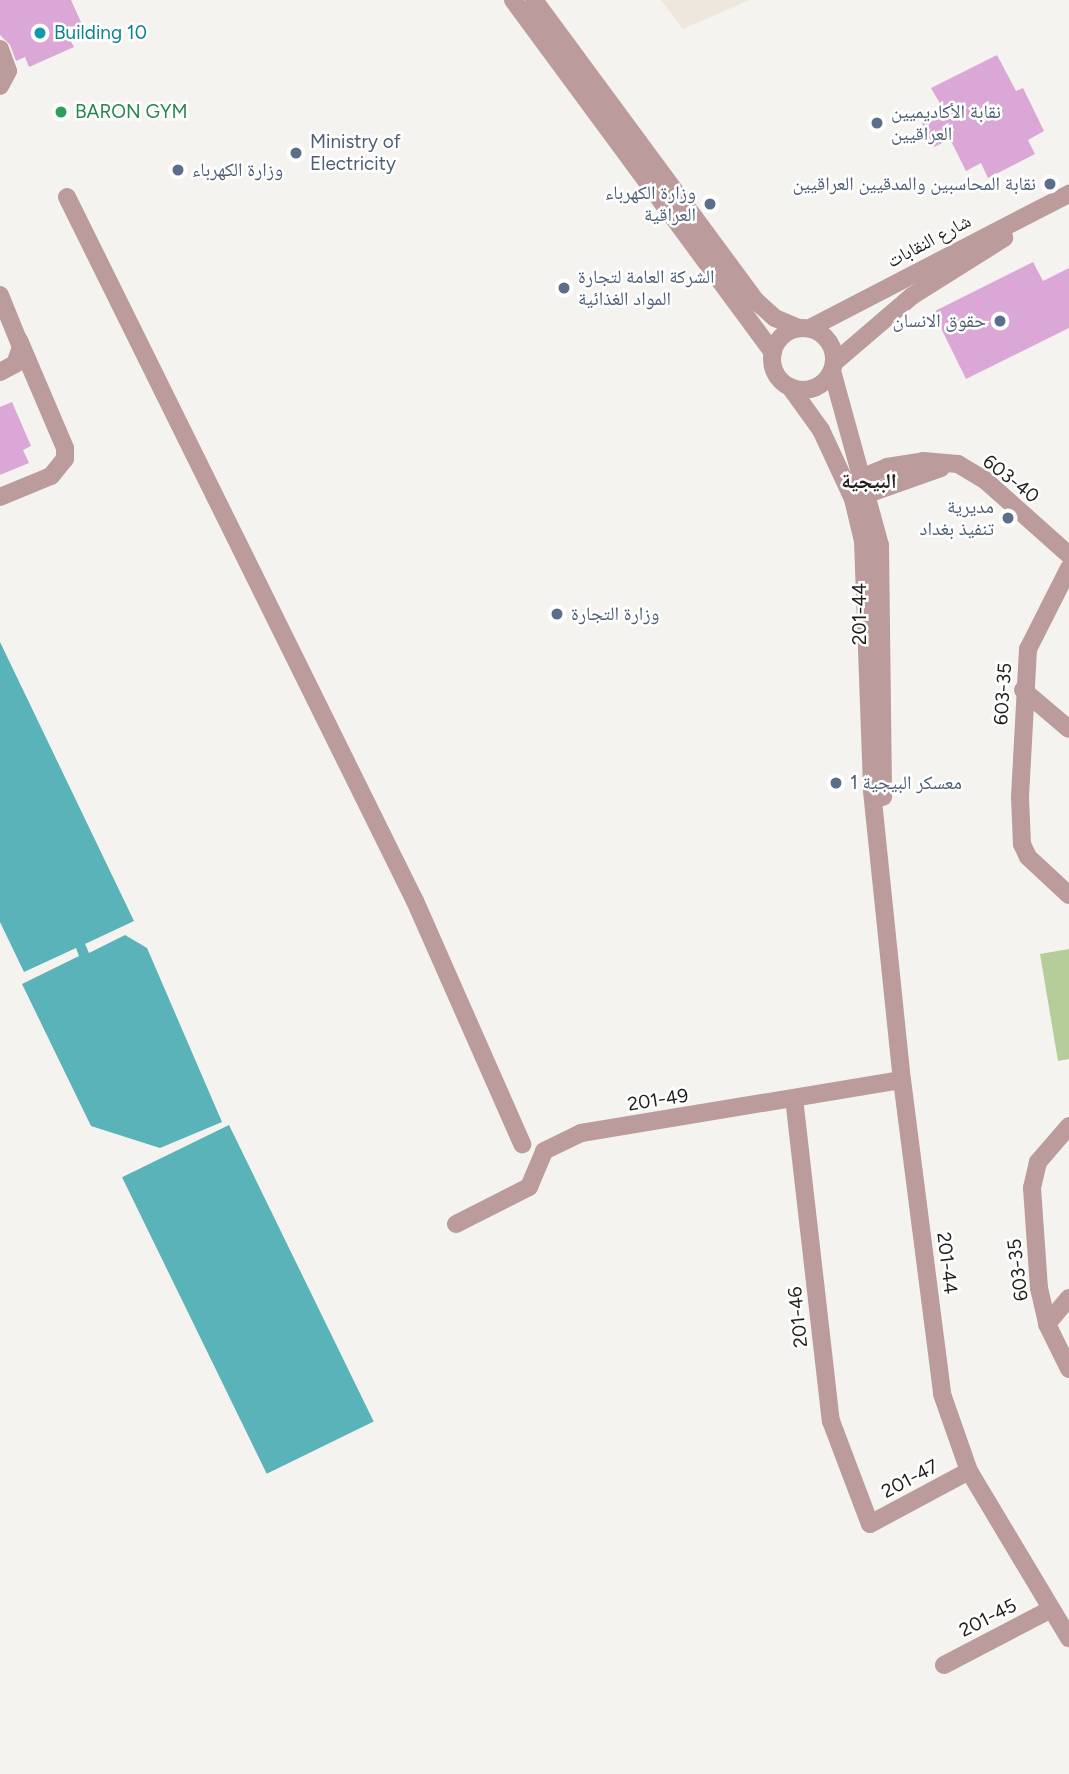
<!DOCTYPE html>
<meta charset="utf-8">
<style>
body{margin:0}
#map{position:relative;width:1069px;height:1774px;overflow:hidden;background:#f5f3ef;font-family:Figtree,"Noto Naskh Arabic",sans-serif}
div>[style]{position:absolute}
.built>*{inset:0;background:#eee7dd}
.green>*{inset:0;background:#b4cd99}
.water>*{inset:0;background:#59b3b8;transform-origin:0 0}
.building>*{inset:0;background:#daa7d6}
.minor>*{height:18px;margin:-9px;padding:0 9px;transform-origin:9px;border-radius:9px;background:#bb9b9b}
.minor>.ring{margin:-9px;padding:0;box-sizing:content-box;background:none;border:18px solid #bb9b9b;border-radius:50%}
.dots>*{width:19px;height:19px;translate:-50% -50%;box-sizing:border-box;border:4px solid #fff;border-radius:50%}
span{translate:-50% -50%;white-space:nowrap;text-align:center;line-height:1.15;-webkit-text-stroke:5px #fff;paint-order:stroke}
.culture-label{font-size:19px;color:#0d838f}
.left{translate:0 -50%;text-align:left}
.leisure-label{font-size:19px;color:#27864d}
.service-label{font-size:19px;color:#4e5e75}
.right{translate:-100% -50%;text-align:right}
.street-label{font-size:19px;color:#201f1d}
.neighbourhood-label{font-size:21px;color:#201f1d;font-weight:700}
</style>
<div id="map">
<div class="built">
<i style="clip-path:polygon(661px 0,750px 0,683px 29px)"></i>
</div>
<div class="green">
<i style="clip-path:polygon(1069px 949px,1069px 1059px,1058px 1061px,1040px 954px)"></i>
</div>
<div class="water">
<i style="clip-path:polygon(0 642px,134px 921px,85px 944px,89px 953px,125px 935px,147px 948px,222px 1122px,160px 1148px,91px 1126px,22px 984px,79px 956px,76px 948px,24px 972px,0 922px)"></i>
<i style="left:229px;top:1125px;width:330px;height:119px;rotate:64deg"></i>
</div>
<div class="building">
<i style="clip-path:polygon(0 0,71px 0,85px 31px,69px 38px,74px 47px,29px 67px,25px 57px,16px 61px,10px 45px,0 35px)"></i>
<i style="clip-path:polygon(997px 55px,1016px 91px,1023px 88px,1044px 131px,1028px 140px,1035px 154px,988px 178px,981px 163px,966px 171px,950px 139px,934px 147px,922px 123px,945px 112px,931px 88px)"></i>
<i style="clip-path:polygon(1033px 262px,1043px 281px,1069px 268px,1069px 328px,966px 379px,933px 312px)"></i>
<i style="clip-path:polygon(12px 402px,31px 446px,23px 450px,29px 463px,0 475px,0 407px)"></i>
</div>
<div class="minor">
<i style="left:513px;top:0;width:438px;rotate:53.6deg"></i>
<i style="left:534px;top:0;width:374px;rotate:53.6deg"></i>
<i style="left:756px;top:301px;width:25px;rotate:42deg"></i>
<i style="left:775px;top:318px;width:25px;rotate:23deg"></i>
<i style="left:0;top:49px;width:23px;rotate:70deg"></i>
<i style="left:8px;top:71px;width:17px;rotate:118deg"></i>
<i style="left:67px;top:197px;width:785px;rotate:63.7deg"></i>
<i style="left:415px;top:901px;width:266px;rotate:66.2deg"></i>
<i style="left:0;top:295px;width:56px;rotate:68deg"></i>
<i style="left:21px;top:347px;width:18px;rotate:109deg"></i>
<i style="left:15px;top:364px;width:17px;rotate:152deg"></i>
<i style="left:810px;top:328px;width:292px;rotate:-27.4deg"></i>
<i class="ring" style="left:772px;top:328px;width:44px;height:44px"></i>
<i style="left:835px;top:362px;width:101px;rotate:-40.6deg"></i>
<i style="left:912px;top:296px;width:109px;rotate:-32.2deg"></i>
<i style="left:832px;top:371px;width:180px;rotate:74.6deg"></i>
<i style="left:880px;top:545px;width:252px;rotate:89.3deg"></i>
<i style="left:790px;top:387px;width:53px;rotate:54.2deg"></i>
<i style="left:821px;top:430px;width:76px;rotate:65.1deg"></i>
<i style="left:853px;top:499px;width:43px;rotate:76.6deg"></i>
<i style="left:863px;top:541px;width:250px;rotate:87.9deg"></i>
<i style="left:872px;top:791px;width:291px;rotate:84.1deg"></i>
<i style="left:902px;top:1080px;width:317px;rotate:82.7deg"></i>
<i style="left:942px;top:1394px;width:82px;rotate:70.7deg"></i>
<i style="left:969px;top:1471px;width:195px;rotate:59.1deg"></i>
<i style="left:853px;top:481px;width:37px;rotate:-22deg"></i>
<i style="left:887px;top:467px;width:36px;rotate:-9deg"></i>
<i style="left:923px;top:461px;width:35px;rotate:5deg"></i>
<i style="left:958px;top:464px;width:33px;rotate:31deg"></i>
<i style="left:986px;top:481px;width:111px;rotate:41.7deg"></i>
<i style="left:0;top:497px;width:55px;rotate:-22.4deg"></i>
<i style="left:51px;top:476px;width:22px;rotate:-51deg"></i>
<i style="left:65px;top:459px;width:11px;rotate:-90deg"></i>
<i style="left:65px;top:448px;width:117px;rotate:-113.1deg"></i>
<i style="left:859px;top:497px;width:87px;rotate:-19.5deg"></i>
<i style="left:1069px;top:568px;width:91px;rotate:116.8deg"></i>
<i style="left:1028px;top:649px;width:148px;rotate:93.1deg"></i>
<i style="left:1020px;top:797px;width:47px;rotate:87.6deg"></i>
<i style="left:1022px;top:844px;width:14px;rotate:65deg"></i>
<i style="left:1028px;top:857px;width:56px;rotate:42.8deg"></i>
<i style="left:1023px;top:690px;width:60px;rotate:40.3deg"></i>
<i style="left:794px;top:1098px;width:325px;rotate:83.5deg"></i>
<i style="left:831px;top:1421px;width:110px;rotate:69.3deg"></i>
<i style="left:870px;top:1524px;width:112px;rotate:-28.2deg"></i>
<i style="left:1069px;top:1126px;width:48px;rotate:130.7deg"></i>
<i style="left:1038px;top:1162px;width:27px;rotate:103deg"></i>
<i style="left:1032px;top:1188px;width:100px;rotate:86deg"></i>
<i style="left:1039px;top:1288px;width:37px;rotate:77deg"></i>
<i style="left:1047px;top:1324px;width:50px;rotate:63.9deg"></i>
<i style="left:456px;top:1224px;width:82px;rotate:-26.9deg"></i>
<i style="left:529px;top:1187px;width:39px;rotate:-67deg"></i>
<i style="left:544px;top:1151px;width:41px;rotate:-25.9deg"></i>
<i style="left:581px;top:1133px;width:325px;rotate:-9.4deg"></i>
<i style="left:1047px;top:1324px;width:34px;rotate:-50deg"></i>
<i style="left:944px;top:1665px;width:121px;rotate:-27.6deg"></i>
</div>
<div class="dots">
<i style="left:40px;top:33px;background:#0f9aa8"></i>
<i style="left:61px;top:112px;background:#2e9e5b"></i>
<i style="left:877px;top:123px;background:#5c6f8a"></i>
<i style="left:296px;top:153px;background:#5c6f8a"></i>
<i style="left:178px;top:170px;background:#5c6f8a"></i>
<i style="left:1050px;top:184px;background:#5c6f8a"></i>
<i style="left:710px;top:204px;background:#5c6f8a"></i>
<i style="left:564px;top:288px;background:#5c6f8a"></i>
<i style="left:1000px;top:321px;background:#5c6f8a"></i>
<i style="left:1008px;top:518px;background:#5c6f8a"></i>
<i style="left:557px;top:614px;background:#5c6f8a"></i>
<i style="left:836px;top:783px;background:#5c6f8a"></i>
</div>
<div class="culture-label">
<span class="left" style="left:54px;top:33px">Building 10</span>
</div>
<div class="leisure-label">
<span class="left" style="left:75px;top:112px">BARON GYM</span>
</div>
<div class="service-label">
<span class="left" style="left:891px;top:123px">نقابة الأكاديميين<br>العراقيين</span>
<span class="left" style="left:310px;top:153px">Ministry of<br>Electricity</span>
<span class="left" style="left:192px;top:170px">وزارة الكهرباء</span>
<span class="right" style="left:1036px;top:184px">نقابة المحاسبين والمدقيين العراقيين</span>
<span class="right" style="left:696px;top:204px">وزارة الكهرباء<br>العراقية</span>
<span class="left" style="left:578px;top:288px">الشركة العامة لتجارة<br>المواد الغذائية</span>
<span class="right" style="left:986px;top:321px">حقوق الانسان</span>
<span class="right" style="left:994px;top:518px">مديرية<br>تنفيذ بغداد</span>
<span class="left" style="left:571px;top:614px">وزارة التجارة</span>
<span class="left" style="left:850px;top:783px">معسكر البيجية 1</span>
</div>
<div class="street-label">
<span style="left:929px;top:241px;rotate:-28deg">شارع النقابات</span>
<span style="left:1011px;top:479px;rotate:38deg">603-40</span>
<span style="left:860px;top:614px;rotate:-90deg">201-44</span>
<span style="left:1003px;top:694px;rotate:-86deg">603-35</span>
<span style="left:658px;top:1100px;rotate:-9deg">201-49</span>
<span style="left:947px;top:1263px;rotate:83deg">201-44</span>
<span style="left:1018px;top:1270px;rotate:-97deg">603-35</span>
<span style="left:798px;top:1317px;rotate:-96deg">201-46</span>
<span style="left:910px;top:1479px;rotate:-28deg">201-47</span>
<span style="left:988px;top:1618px;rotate:-27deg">201-45</span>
</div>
<div class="neighbourhood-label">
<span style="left:869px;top:481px">البيجية</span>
</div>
</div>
